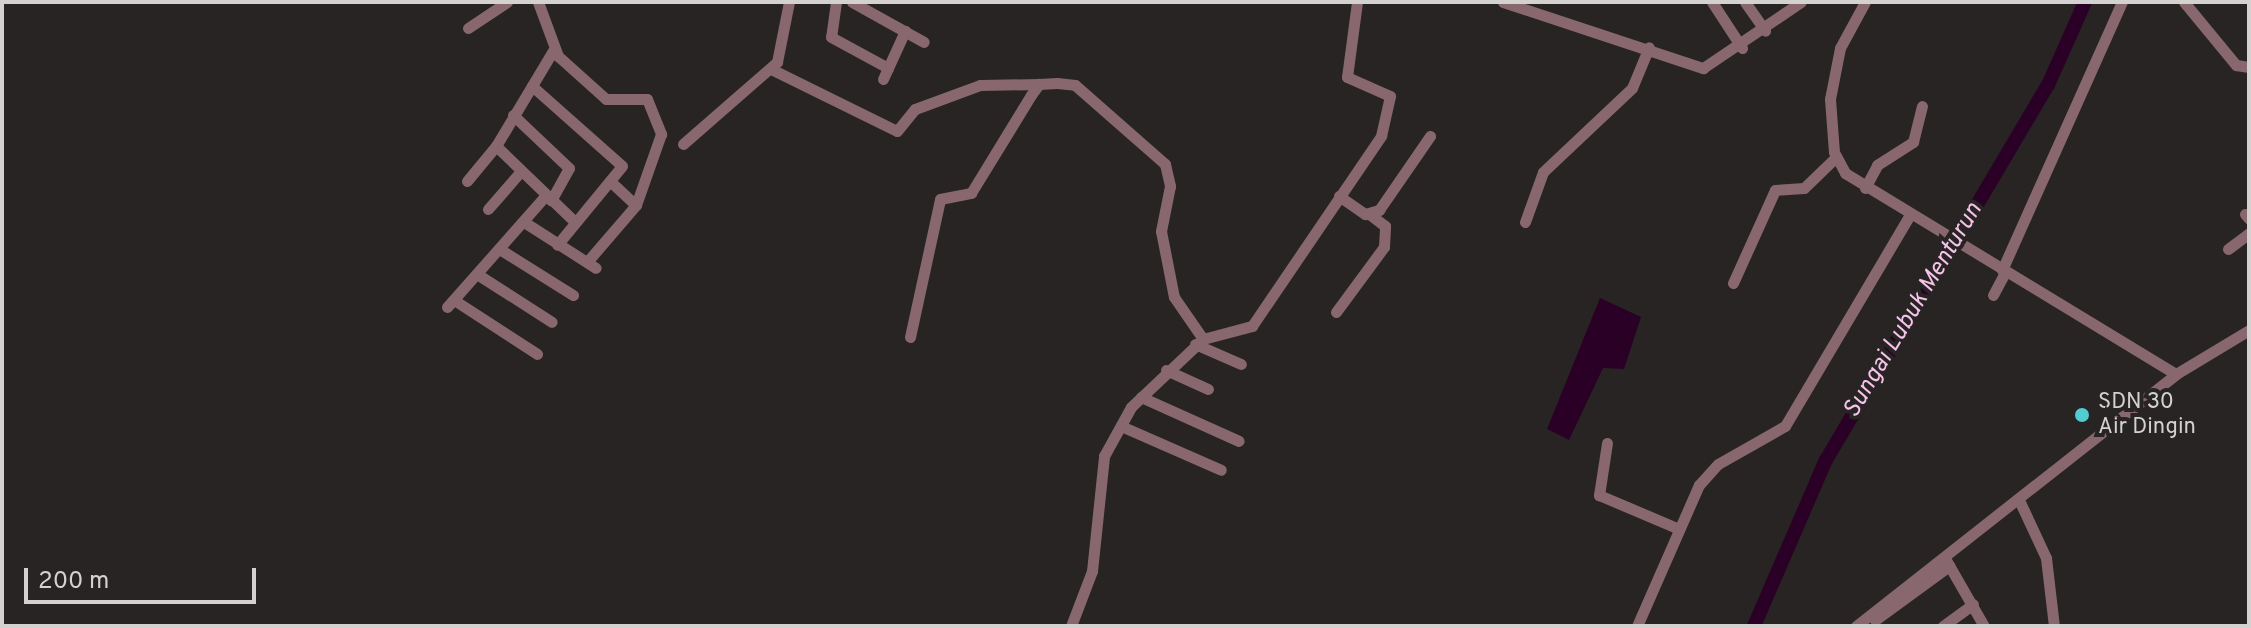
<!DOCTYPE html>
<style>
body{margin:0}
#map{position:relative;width:2251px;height:628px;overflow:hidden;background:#272423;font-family:Overpass,sans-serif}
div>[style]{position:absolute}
.water>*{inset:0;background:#2b0026}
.river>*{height:14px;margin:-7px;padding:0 7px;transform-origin:7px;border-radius:7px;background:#2b0026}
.minor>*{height:11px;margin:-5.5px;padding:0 5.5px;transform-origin:5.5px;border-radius:5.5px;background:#88676e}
.dots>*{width:22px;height:22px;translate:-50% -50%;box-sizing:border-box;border:4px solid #272423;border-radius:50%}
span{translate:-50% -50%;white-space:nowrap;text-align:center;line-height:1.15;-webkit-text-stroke:8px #272423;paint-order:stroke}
.poi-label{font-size:22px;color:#d4d2d1}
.left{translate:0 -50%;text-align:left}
.water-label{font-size:24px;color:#f6c4eb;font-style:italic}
.frame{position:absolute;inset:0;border:4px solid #d4d2d1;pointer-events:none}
.scale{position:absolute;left:24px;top:568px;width:232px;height:36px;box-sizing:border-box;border:4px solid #d4d2d1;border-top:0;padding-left:10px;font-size:24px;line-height:28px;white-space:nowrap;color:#d4d2d1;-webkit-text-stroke:6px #272423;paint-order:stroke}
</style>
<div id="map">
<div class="water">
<i style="clip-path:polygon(1600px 298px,1641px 317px,1624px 369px,1603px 368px,1569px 440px,1547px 429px)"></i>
</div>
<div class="river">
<i style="left:1754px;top:626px;width:181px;rotate:-66.6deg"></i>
<i style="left:1826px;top:460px;width:436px;rotate:-59.4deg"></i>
<i style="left:2048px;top:85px;width:91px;rotate:-66deg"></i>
</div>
<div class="minor">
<i style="left:538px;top:2px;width:58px;rotate:69.7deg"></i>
<i style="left:558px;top:56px;width:64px;rotate:41.9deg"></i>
<i style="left:606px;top:99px;width:41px"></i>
<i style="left:647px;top:99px;width:38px;rotate:68deg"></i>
<i style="left:661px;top:134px;width:75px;rotate:109.4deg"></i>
<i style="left:636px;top:205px;width:75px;rotate:130.7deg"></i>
<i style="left:836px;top:2px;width:35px;rotate:98deg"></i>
<i style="left:831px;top:37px;width:65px;rotate:28.5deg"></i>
<i style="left:852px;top:2px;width:82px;rotate:29.1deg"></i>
<i style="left:1503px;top:2px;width:211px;rotate:18.3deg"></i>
<i style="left:1703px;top:68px;width:118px;rotate:-34deg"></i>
<i style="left:1712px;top:2px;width:55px;rotate:56.9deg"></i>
<i style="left:1745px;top:2px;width:35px;rotate:55deg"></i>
<i style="left:1865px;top:2px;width:52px;rotate:118.5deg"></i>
<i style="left:1840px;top:48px;width:52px;rotate:101.1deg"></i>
<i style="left:1830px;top:99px;width:53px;rotate:85.7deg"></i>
<i style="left:1834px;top:152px;width:24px;rotate:62deg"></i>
<i style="left:1845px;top:173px;width:387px;rotate:31.3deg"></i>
<i style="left:2184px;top:2px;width:82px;rotate:50.5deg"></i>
<i style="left:2236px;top:65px;width:13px;rotate:9deg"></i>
<i style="left:468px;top:28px;width:47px;rotate:-33.7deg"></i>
<i style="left:554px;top:49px;width:113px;rotate:120.9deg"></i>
<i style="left:496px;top:146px;width:110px;rotate:43.9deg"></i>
<i style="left:771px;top:69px;width:140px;rotate:26.2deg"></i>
<i style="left:897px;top:131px;width:28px;rotate:-51deg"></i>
<i style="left:915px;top:109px;width:69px;rotate:-20.3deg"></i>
<i style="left:980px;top:85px;width:59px;rotate:-1deg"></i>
<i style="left:883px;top:79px;width:53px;rotate:-65.4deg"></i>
<i style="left:532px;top:86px;width:120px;rotate:41.6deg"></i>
<i style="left:622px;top:166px;width:102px;rotate:129.4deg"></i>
<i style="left:513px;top:115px;width:77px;rotate:43.4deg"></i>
<i style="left:569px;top:168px;width:37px;rotate:119deg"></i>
<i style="left:683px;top:144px;width:125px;rotate:-41.1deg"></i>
<i style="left:777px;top:62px;width:61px;rotate:-78.7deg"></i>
<i style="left:467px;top:181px;width:45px;rotate:-50.4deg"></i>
<i style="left:611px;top:182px;width:34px;rotate:43deg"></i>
<i style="left:1865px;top:188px;width:26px;rotate:-62deg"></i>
<i style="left:1877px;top:165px;width:43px;rotate:-32.6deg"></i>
<i style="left:1913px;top:142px;width:37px;rotate:-76deg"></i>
<i style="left:1339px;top:196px;width:32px;rotate:35deg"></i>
<i style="left:1365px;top:214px;width:15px;rotate:-16deg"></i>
<i style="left:1379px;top:210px;width:90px;rotate:-55.4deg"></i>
<i style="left:488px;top:209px;width:50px;rotate:-49deg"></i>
<i style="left:2245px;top:214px;width:6px;rotate:51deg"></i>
<i style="left:524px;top:222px;width:85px;rotate:32.6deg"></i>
<i style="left:1525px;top:222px;width:53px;rotate:-70.2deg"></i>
<i style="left:1543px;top:172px;width:122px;rotate:-43.3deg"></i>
<i style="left:1632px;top:88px;width:44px;rotate:-67.5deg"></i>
<i style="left:2228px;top:249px;width:26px;rotate:-37deg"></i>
<i style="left:501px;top:250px;width:85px;rotate:32deg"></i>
<i style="left:2002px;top:270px;width:294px;rotate:-65.9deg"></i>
<i style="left:480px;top:276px;width:85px;rotate:32.6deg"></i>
<i style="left:1733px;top:283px;width:102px;rotate:-65.7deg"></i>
<i style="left:1775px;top:190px;width:29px;rotate:-4deg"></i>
<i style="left:1804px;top:188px;width:43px;rotate:-44.1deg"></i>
<i style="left:1993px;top:295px;width:26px;rotate:-62deg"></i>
<i style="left:454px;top:300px;width:99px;rotate:33deg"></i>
<i style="left:447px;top:307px;width:149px;rotate:-48.5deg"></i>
<i style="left:1336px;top:312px;width:81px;rotate:-53.6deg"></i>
<i style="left:1384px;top:247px;width:21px;rotate:-87deg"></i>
<i style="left:1385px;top:226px;width:20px;rotate:-143deg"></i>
<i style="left:910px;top:337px;width:141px;rotate:-77.7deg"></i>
<i style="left:940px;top:199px;width:32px;rotate:-11deg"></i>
<i style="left:971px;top:193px;width:115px;rotate:-58.5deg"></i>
<i style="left:1031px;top:95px;width:14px;rotate:-54deg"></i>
<i style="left:1039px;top:84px;width:18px;rotate:-3deg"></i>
<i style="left:1057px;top:83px;width:18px;rotate:6deg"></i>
<i style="left:1075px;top:85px;width:120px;rotate:41.3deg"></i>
<i style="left:1165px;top:164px;width:23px;rotate:77deg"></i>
<i style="left:1170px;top:186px;width:46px;rotate:101.3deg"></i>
<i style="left:1161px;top:231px;width:67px;rotate:78.9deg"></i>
<i style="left:1174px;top:297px;width:51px;rotate:55.4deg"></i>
<i style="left:1195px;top:344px;width:50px;rotate:23.5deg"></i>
<i style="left:1166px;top:370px;width:46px;rotate:24.3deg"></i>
<i style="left:1141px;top:397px;width:107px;rotate:24.2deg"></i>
<i style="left:1121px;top:426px;width:109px;rotate:23.7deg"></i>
<i style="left:1607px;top:443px;width:53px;rotate:98.7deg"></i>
<i style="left:1599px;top:495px;width:87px;rotate:23deg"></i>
<i style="left:2019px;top:500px;width:64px;rotate:65deg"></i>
<i style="left:2046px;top:558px;width:68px;rotate:83.3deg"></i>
<i style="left:1946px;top:560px;width:76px;rotate:60.1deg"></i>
<i style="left:1875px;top:620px;width:92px;rotate:-36.1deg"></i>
<i style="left:1071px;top:626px;width:59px;rotate:-69.1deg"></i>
<i style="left:1092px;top:571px;width:116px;rotate:-84deg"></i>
<i style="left:1104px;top:456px;width:56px;rotate:-61.1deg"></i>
<i style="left:1131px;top:407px;width:99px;rotate:-43.4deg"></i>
<i style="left:1203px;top:339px;width:51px;rotate:-14.9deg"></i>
<i style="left:1252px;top:326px;width:230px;rotate:-55.8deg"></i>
<i style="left:1381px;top:136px;width:41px;rotate:-77.3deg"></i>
<i style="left:1390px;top:96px;width:47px;rotate:-156.2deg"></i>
<i style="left:1347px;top:77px;width:76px;rotate:-82.4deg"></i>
<i style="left:1637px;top:626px;width:154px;rotate:-66.3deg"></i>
<i style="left:1699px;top:485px;width:28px;rotate:-48deg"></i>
<i style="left:1718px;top:464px;width:77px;rotate:-29.6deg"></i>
<i style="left:1785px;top:426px;width:247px;rotate:-59.4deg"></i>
<i style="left:1856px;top:626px;width:407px;rotate:-38.2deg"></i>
<i style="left:2176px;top:374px;width:85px;rotate:-31.1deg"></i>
<i style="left:1943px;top:626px;width:37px;rotate:-36deg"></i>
</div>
<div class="dots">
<i style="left:2082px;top:415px;background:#51ccd2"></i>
</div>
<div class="poi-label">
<span class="left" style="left:2098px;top:415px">SDN 30<br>Air Dingin</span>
</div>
<div class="water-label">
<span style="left:1914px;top:311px;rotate:-59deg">Sungai Lubuk Menturun</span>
</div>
<div class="frame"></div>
<div class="scale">200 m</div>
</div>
